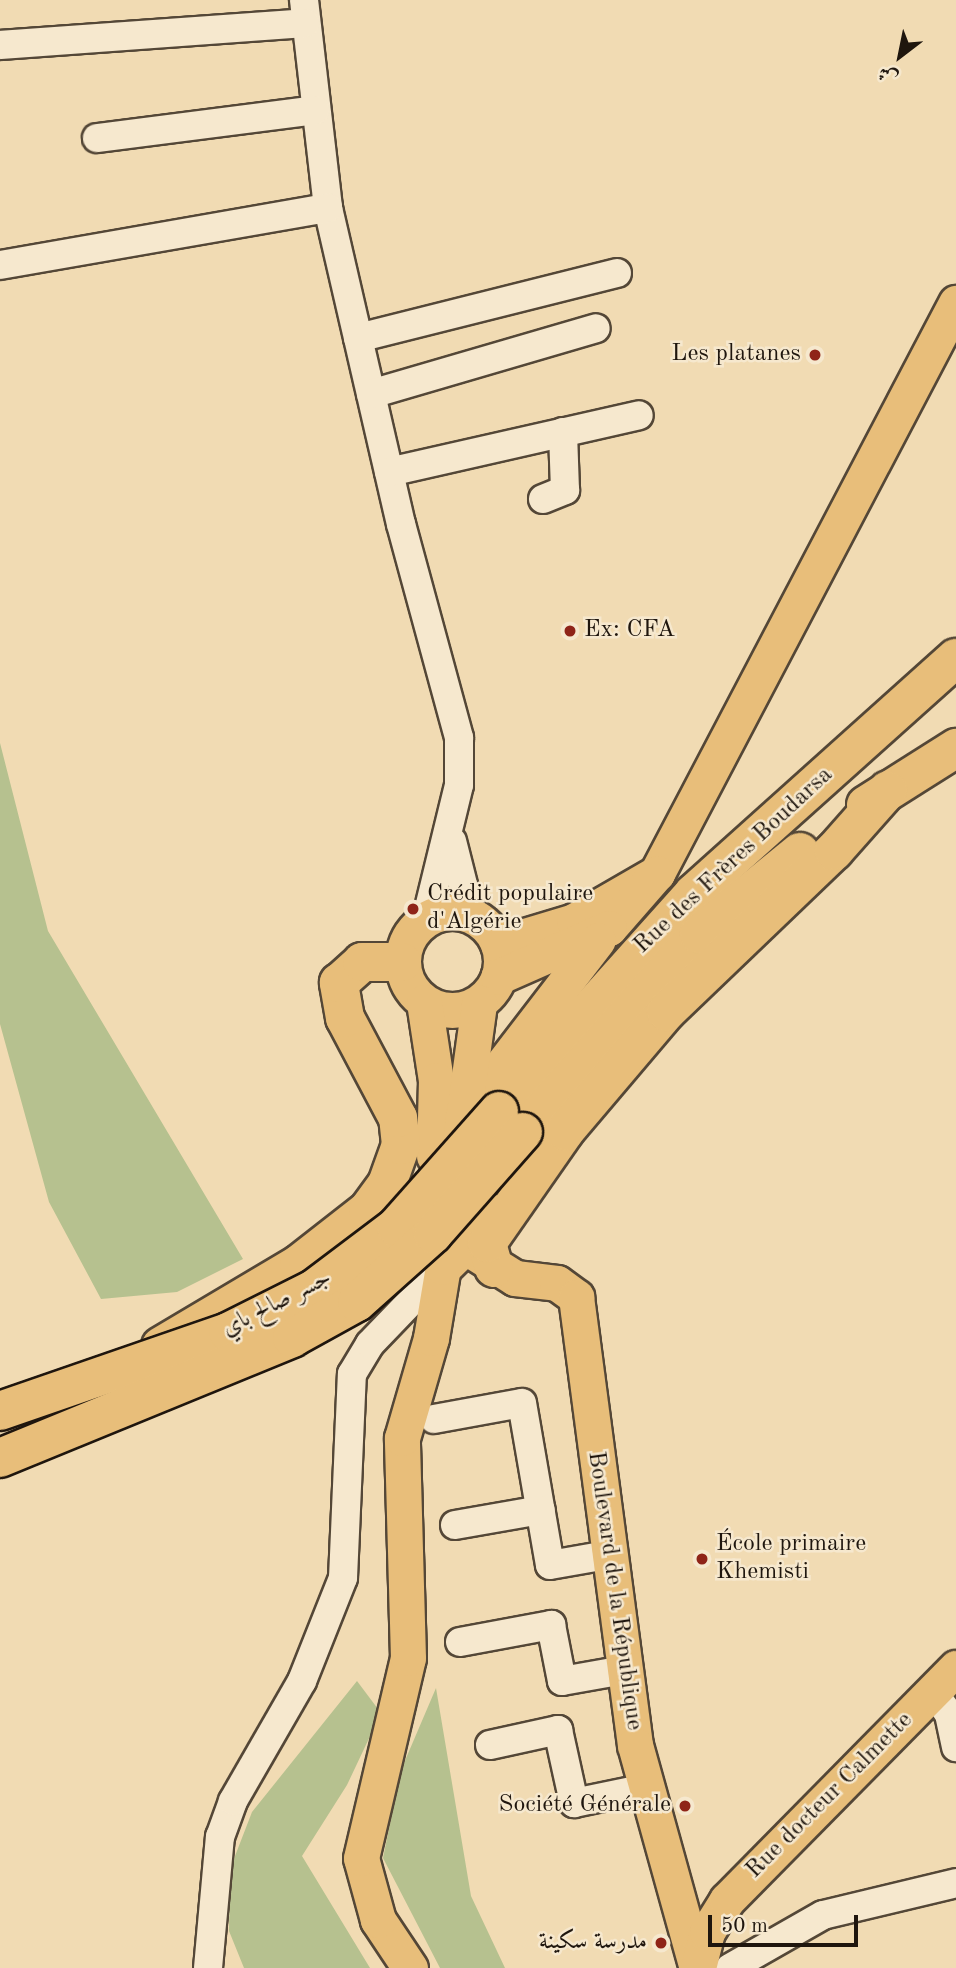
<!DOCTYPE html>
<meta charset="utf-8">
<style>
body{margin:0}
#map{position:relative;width:956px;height:1968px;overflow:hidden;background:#f1dbb3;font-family:"Old Standard TT",Amiri,serif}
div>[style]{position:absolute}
.green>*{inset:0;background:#b6c18f}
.roads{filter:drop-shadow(2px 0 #544737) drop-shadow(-2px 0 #544737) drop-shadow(0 2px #544737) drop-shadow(0 -2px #544737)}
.minor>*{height:28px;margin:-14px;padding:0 14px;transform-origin:14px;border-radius:14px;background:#f6e8ce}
.major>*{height:35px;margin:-17.5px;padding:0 17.5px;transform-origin:17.5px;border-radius:17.5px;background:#e8be7a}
.major>.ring{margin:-17.5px;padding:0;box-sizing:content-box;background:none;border:35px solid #e8be7a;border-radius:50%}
.highway>*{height:38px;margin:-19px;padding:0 19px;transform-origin:19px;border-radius:19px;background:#e8be7a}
.bridges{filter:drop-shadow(2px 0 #1f160e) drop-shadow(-2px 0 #1f160e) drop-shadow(0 2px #1f160e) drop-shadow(0 -2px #1f160e)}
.highway-bridge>*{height:38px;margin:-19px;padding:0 19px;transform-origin:19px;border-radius:19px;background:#e8be7a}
.dots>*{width:19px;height:19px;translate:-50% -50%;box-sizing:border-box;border:4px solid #f6e8ce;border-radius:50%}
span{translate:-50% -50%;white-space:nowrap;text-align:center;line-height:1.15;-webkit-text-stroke:5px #f6e8ce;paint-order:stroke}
.poi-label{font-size:24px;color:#1f160e}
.right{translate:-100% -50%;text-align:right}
.left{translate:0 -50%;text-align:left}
.street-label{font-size:24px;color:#1f160e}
.north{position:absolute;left:865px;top:21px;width:70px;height:70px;-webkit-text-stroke:5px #f6e8ce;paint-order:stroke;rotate:212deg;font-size:19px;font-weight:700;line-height:28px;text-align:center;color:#1f160e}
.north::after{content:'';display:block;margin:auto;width:24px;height:32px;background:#1f160e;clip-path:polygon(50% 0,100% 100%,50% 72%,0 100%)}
.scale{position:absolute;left:708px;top:1915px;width:150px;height:32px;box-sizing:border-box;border:4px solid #1f160e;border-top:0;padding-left:9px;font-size:21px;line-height:24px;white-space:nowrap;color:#1f160e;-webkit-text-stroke:5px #f6e8ce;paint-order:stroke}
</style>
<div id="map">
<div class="green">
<i style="clip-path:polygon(0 743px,48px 931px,243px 1259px,177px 1292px,101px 1299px,49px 1202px,0 1024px)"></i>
<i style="clip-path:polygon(357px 1681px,381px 1713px,347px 1785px,302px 1856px,370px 1968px,244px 1968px,229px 1931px,230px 1869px,252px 1812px)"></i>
<i style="clip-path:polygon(436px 1688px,471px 1896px,505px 1968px,440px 1968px,383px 1858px,401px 1770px)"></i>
</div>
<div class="roads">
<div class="minor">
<i style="left:304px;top:0;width:209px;rotate:83.4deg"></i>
<i style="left:328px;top:208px;width:324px;rotate:77deg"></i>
<i style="left:401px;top:524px;width:222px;rotate:74.8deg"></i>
<i style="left:459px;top:738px;width:47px;rotate:90deg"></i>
<i style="left:459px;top:785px;width:139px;rotate:103.7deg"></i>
<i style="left:0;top:45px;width:306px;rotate:-4.1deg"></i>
<i style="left:97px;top:138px;width:220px;rotate:-7.3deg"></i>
<i style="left:0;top:265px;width:333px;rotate:-9.9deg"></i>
<i style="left:358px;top:338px;width:267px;rotate:-14.1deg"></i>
<i style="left:371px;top:394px;width:234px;rotate:-16.3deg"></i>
<i style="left:389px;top:472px;width:256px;rotate:-12.8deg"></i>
<i style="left:543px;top:499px;width:24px;rotate:-22deg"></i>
<i style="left:565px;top:490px;width:58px;rotate:-92deg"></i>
<i style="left:452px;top:841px;width:77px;rotate:75.8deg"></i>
<i style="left:434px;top:1419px;width:89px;rotate:-10.3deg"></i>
<i style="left:522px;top:1403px;width:164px;rotate:80.2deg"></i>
<i style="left:550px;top:1565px;width:58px;rotate:-10deg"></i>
<i style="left:455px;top:1525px;width:87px;rotate:-9.9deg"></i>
<i style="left:460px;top:1642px;width:93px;rotate:-10.6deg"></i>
<i style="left:551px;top:1625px;width:57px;rotate:78.9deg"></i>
<i style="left:562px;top:1681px;width:63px;rotate:-10.1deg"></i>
<i style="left:933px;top:1692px;width:27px;rotate:54deg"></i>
<i style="left:949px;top:1714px;width:34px;rotate:78deg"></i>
<i style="left:490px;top:1745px;width:70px;rotate:-12.4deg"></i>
<i style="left:558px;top:1730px;width:75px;rotate:77.6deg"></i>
<i style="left:574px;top:1803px;width:74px;rotate:-11.8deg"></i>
<i style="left:208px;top:1968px;width:132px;rotate:-84.8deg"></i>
<i style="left:220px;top:1837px;width:38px;rotate:-70deg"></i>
<i style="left:233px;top:1801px;width:138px;rotate:-60.1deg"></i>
<i style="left:302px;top:1681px;width:111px;rotate:-68.3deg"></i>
<i style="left:343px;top:1578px;width:204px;rotate:-87.5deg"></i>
<i style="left:352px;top:1374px;width:35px;rotate:-59deg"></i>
<i style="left:370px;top:1344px;width:107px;rotate:-46.1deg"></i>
<i style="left:730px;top:1968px;width:107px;rotate:-29.7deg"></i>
<i style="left:823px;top:1915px;width:137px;rotate:-13.5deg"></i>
</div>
<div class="major">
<i style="left:657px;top:873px;width:644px;rotate:-62.32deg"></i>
<i class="ring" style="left:403px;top:912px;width:63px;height:63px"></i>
<i style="left:498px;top:944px;width:79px;rotate:-16.8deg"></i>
<i style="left:574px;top:921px;width:96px;rotate:-30deg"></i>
<i style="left:657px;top:873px;width:73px;rotate:131.1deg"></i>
<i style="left:609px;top:928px;width:121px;rotate:156.2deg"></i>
<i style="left:424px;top:1002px;width:79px;rotate:81.3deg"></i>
<i style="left:436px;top:1080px;width:76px;rotate:91.5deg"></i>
<i style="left:462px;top:1117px;width:223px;rotate:-52.5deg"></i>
<i style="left:455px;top:1177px;width:176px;rotate:-82.1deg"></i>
<i style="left:472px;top:1251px;width:51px;rotate:32.1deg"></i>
<i style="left:515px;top:1278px;width:42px;rotate:6.8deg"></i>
<i style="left:557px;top:1283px;width:24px;rotate:36deg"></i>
<i style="left:576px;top:1297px;width:452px;rotate:82.5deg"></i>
<i style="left:635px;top:1745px;width:231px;rotate:74.5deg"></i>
<i style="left:410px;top:1968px;width:58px;rotate:-123.7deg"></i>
<i style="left:378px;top:1920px;width:64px;rotate:-105.3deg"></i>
<i style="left:361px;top:1858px;width:205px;rotate:-76.8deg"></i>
<i style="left:408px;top:1658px;width:220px;rotate:-91.6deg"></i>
<i style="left:402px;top:1438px;width:104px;rotate:-73.8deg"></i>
<i style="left:431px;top:1338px;width:103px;rotate:-80.5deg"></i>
<i style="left:698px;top:1968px;width:37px;rotate:-76deg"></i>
<i style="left:707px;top:1932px;width:38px;rotate:-58deg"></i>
<i style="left:727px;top:1900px;width:326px;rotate:-45.4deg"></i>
</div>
<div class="highway">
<i style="left:866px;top:805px;width:107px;rotate:-32.3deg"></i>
<i style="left:499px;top:1111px;width:292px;rotate:-48.2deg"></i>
<i style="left:694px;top:893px;width:352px;rotate:-41.9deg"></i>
<i style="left:523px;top:1132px;width:265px;rotate:-48.4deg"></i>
<i style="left:699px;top:934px;width:130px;rotate:-39.1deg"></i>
<i style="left:444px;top:1266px;width:74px;rotate:-44.5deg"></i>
<i style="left:494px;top:1268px;width:26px;rotate:-106deg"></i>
<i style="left:487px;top:1243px;width:136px;rotate:-55.1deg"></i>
<i style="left:565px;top:1131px;width:156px;rotate:-49.7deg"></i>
<i style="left:666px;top:1012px;width:233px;rotate:-43.8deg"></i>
<i style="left:834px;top:851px;width:81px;rotate:-48.5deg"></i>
<i style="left:161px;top:1346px;width:161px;rotate:-30.7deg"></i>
<i style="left:299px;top:1264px;width:88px;rotate:-38deg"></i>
<i style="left:368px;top:1210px;width:32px;rotate:-54deg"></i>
<i style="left:387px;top:1184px;width:41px;rotate:-70.3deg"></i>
<i style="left:401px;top:1145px;width:27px;rotate:-96deg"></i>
<i style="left:398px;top:1118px;width:113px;rotate:-117.9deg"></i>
<i style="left:345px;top:1018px;width:36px;rotate:-100deg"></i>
<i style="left:339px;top:983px;width:31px;rotate:-42deg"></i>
<i style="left:362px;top:962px;width:40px"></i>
</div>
</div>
<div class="bridges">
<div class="highway-bridge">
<i style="left:0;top:1411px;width:241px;rotate:-19.1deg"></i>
<i style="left:228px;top:1332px;width:96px;rotate:-26.6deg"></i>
<i style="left:314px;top:1289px;width:103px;rotate:-37.1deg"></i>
<i style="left:396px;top:1227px;width:155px;rotate:-48.4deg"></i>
<i style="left:0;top:1458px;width:316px;rotate:-22.3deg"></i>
<i style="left:292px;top:1338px;width:74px;rotate:-29deg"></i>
<i style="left:357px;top:1302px;width:102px;rotate:-41.8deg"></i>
<i style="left:433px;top:1234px;width:136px;rotate:-48.6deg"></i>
</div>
</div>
<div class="dots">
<i style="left:815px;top:355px;background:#8f2418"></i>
<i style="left:570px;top:631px;background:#8f2418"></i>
<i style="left:413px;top:909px;background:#8f2418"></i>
<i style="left:702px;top:1559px;background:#8f2418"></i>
<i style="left:685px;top:1806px;background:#8f2418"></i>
<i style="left:661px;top:1943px;background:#8f2418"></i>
</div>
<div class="poi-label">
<span class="right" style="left:801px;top:355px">Les platanes</span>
<span class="left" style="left:584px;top:631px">Ex: CFA</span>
<span class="left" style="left:427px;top:909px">Crédit populaire<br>d'Algérie</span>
<span class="left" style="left:716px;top:1559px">École primaire<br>Khemisti</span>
<span class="right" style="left:671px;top:1806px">Société Générale</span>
<span class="right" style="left:647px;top:1943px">مدرسة سكينة</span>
</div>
<div class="street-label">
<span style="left:734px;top:861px;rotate:-43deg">Rue des Frères Boudarsa</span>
<span style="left:277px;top:1304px;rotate:-27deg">جسر صالح باي</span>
<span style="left:614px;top:1591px;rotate:82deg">Boulevard de la République</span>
<span style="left:830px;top:1796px;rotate:-45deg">Rue docteur Calmette</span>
</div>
<div class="north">ش</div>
<div class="scale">50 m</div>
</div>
